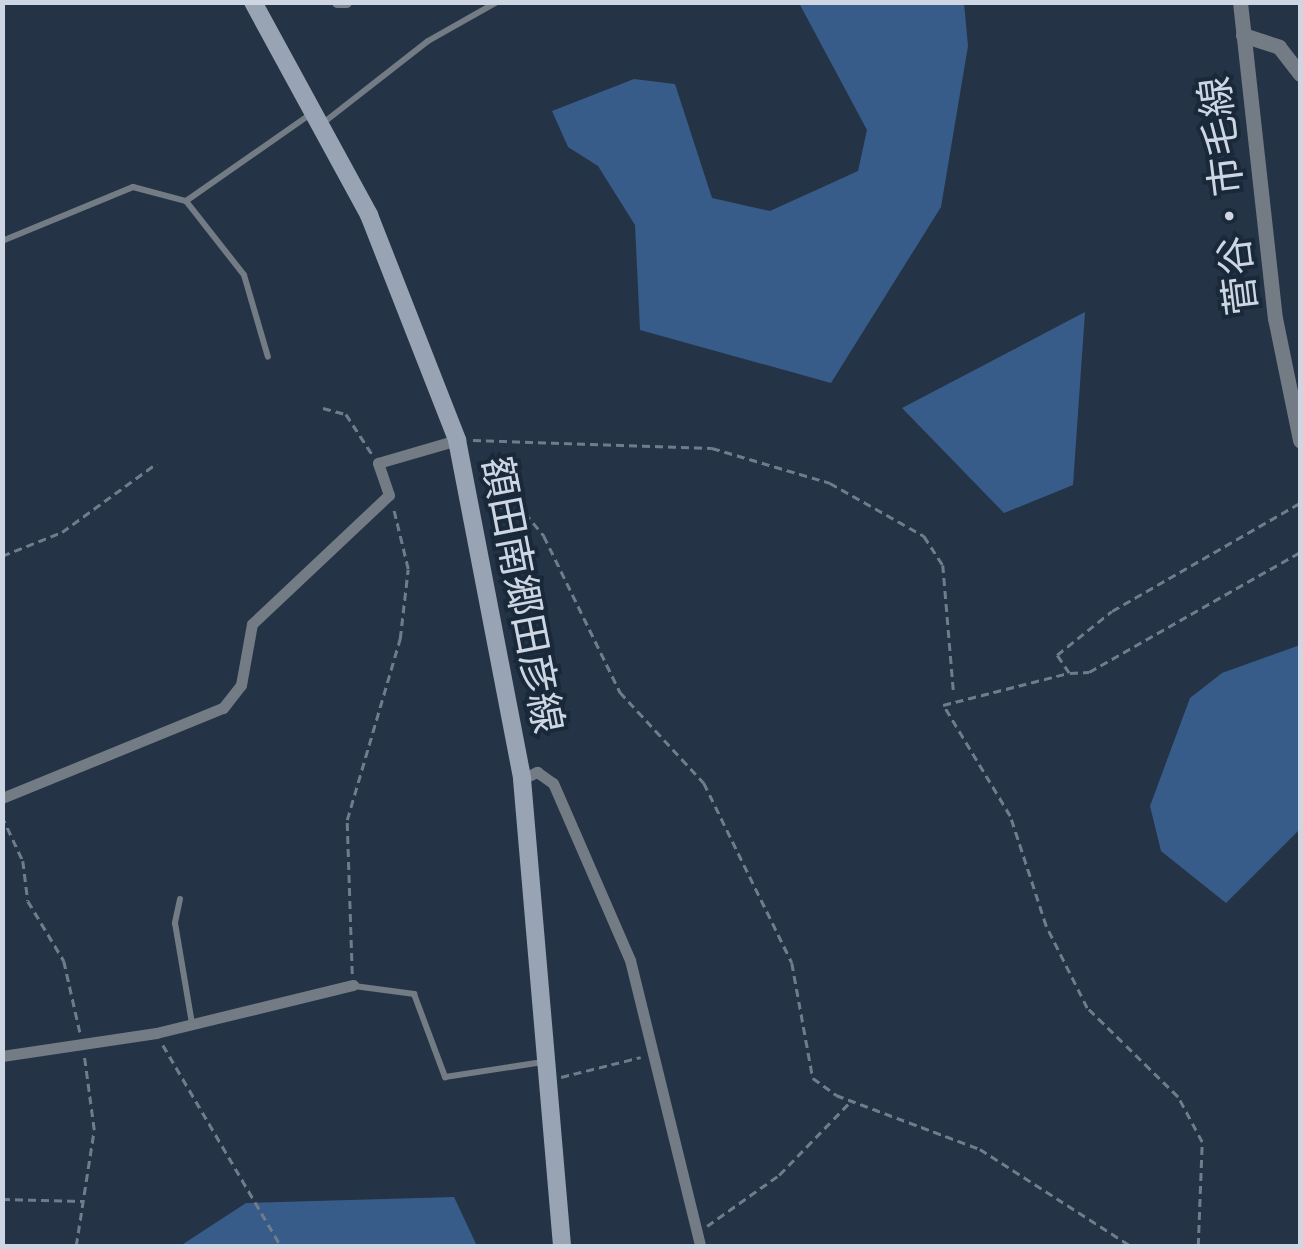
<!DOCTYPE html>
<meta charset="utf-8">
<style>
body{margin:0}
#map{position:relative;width:1303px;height:1249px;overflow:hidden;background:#243345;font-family:Jost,"Noto Sans JP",sans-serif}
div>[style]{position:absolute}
.green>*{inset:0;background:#385c89}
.path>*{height:2.5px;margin-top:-1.25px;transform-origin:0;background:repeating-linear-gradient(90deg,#6f7c8b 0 8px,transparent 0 13px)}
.service>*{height:6px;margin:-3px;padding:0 3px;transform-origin:3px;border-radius:3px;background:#737b84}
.minor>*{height:11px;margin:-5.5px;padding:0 5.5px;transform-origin:5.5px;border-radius:5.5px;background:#737b84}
.tertiary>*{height:15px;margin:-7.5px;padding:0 7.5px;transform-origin:7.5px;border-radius:7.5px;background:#737b84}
.secondary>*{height:18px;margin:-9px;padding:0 9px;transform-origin:9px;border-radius:9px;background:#98a4b3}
span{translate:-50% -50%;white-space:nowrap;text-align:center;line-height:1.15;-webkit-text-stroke:8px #1a293a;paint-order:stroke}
.street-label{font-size:40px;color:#cdd6e2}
.frame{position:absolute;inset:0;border:5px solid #cdd6e2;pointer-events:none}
</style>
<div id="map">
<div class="green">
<i style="clip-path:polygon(799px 3px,964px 3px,968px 46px,941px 207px,831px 383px,640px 330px,635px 225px,598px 166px,568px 147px,552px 111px,634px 79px,675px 84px,712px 198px,770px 211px,858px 171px,867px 130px)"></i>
<i style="clip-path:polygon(1085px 312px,1073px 485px,1004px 513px,902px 408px)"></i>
<i style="clip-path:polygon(1300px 645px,1300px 829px,1226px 903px,1161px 851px,1150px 806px,1190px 698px,1222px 673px)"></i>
<i style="clip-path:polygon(454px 1197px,477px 1246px,180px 1246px,246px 1203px)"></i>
</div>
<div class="path">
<i style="left:323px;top:408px;width:24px;rotate:15deg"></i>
<i style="left:346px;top:414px;width:48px;rotate:57deg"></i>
<i style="left:473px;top:440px;width:239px;rotate:1.9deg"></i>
<i style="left:712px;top:448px;width:123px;rotate:16.5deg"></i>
<i style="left:830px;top:483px;width:108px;rotate:29.4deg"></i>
<i style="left:924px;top:536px;width:35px;rotate:57deg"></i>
<i style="left:943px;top:565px;width:130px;rotate:85.2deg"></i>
<i style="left:485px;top:503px;width:41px;rotate:14deg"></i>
<i style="left:525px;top:513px;width:30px;rotate:50deg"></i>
<i style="left:544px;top:536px;width:174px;rotate:64deg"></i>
<i style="left:620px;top:692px;width:124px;rotate:47.3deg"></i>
<i style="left:704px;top:783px;width:200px;rotate:63.9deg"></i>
<i style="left:792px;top:963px;width:117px;rotate:79.7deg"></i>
<i style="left:813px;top:1078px;width:29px;rotate:36deg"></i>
<i style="left:836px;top:1095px;width:154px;rotate:20.6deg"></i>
<i style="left:980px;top:1149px;width:179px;rotate:32.7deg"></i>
<i style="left:2px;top:556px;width:65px;rotate:-21.8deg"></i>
<i style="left:62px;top:532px;width:117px;rotate:-36deg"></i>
<i style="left:1070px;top:673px;width:19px;rotate:-3deg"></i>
<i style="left:1089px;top:672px;width:243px;rotate:-29.6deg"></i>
<i style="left:2px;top:816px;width:50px;rotate:65deg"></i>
<i style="left:23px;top:861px;width:40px;rotate:82.9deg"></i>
<i style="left:28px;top:901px;width:70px;rotate:59deg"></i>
<i style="left:64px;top:961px;width:73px;rotate:77.3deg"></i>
<i style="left:352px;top:974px;width:154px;rotate:-91.9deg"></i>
<i style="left:347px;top:820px;width:189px;rotate:-73.7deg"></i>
<i style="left:400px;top:639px;width:70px;rotate:-83.5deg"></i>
<i style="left:408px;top:569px;width:64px;rotate:-103.6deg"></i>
<i style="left:163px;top:1045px;width:233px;rotate:59.6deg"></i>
<i style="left:561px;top:1077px;width:82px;rotate:-14deg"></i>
<i style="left:2px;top:1199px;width:80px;rotate:1.4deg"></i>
<i style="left:707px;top:1226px;width:88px;rotate:-35.3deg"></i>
<i style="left:779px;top:1175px;width:103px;rotate:-45.8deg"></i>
<i style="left:76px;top:1246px;width:117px;rotate:-81.2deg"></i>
<i style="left:94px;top:1130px;width:76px;rotate:-97.6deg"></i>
<i style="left:1198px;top:1246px;width:104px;rotate:-87.8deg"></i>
<i style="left:1202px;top:1142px;width:51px;rotate:-118.1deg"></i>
<i style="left:1178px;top:1097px;width:127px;rotate:-135.6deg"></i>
<i style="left:1087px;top:1008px;width:92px;rotate:-116.6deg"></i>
<i style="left:1046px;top:926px;width:116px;rotate:-108.1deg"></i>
<i style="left:1010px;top:816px;width:130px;rotate:-121.1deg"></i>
<i style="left:943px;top:705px;width:130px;rotate:-14.3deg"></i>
<i style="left:1069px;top:673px;width:22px;rotate:-124deg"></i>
<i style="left:1057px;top:655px;width:70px;rotate:-38.7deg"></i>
<i style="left:1112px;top:611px;width:217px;rotate:-29.9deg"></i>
</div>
<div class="service">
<i style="left:323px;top:123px;width:133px;rotate:-38deg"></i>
<i style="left:428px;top:41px;width:79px;rotate:-29.5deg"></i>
<i style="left:186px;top:201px;width:154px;rotate:-34.9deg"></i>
<i style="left:2px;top:241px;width:142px;rotate:-22.4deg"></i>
<i style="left:133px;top:187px;width:55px;rotate:14.8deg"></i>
<i style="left:186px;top:201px;width:94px;rotate:51.9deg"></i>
<i style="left:244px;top:275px;width:85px;rotate:73.7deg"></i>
<i style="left:180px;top:899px;width:25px;rotate:102deg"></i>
<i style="left:175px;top:923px;width:102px;rotate:80.4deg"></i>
<i style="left:354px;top:986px;width:61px;rotate:7.6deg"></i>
<i style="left:414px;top:994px;width:89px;rotate:69.5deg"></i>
<i style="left:445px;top:1077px;width:99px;rotate:-8.7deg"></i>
</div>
<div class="minor">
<i style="left:337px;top:2px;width:9px"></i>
<i style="left:522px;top:779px;width:17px;rotate:-25deg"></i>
<i style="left:537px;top:772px;width:19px;rotate:35deg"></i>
<i style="left:553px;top:783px;width:193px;rotate:66.5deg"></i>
<i style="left:630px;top:960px;width:294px;rotate:76.2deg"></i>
<i style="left:2px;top:798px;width:239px;rotate:-22.2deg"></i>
<i style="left:223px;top:708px;width:29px;rotate:-52deg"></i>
<i style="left:241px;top:685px;width:62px;rotate:-79.8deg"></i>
<i style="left:252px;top:624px;width:188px;rotate:-43.3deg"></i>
<i style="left:389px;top:495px;width:34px;rotate:-109deg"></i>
<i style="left:378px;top:463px;width:82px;rotate:-16.2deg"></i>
<i style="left:2px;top:1056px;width:156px;rotate:-8.5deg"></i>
<i style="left:156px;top:1033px;width:203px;rotate:-13.7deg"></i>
</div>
<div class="tertiary">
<i style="left:1240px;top:2px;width:318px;rotate:83.7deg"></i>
<i style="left:1275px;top:318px;width:125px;rotate:78.4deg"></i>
<i style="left:1243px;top:35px;width:38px;rotate:18deg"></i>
<i style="left:1279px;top:47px;width:34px;rotate:52deg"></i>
</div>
<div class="secondary">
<i style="left:253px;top:2px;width:243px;rotate:61.4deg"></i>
<i style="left:369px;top:215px;width:242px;rotate:68.6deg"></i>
<i style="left:457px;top:440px;width:345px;rotate:79.1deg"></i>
<i style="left:522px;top:779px;width:469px;rotate:85.1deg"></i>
</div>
<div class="street-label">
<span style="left:1228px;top:196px;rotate:-97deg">菅谷・市毛線</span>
<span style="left:523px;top:595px;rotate:79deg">額田南郷田彦線</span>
</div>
<div class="frame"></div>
</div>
